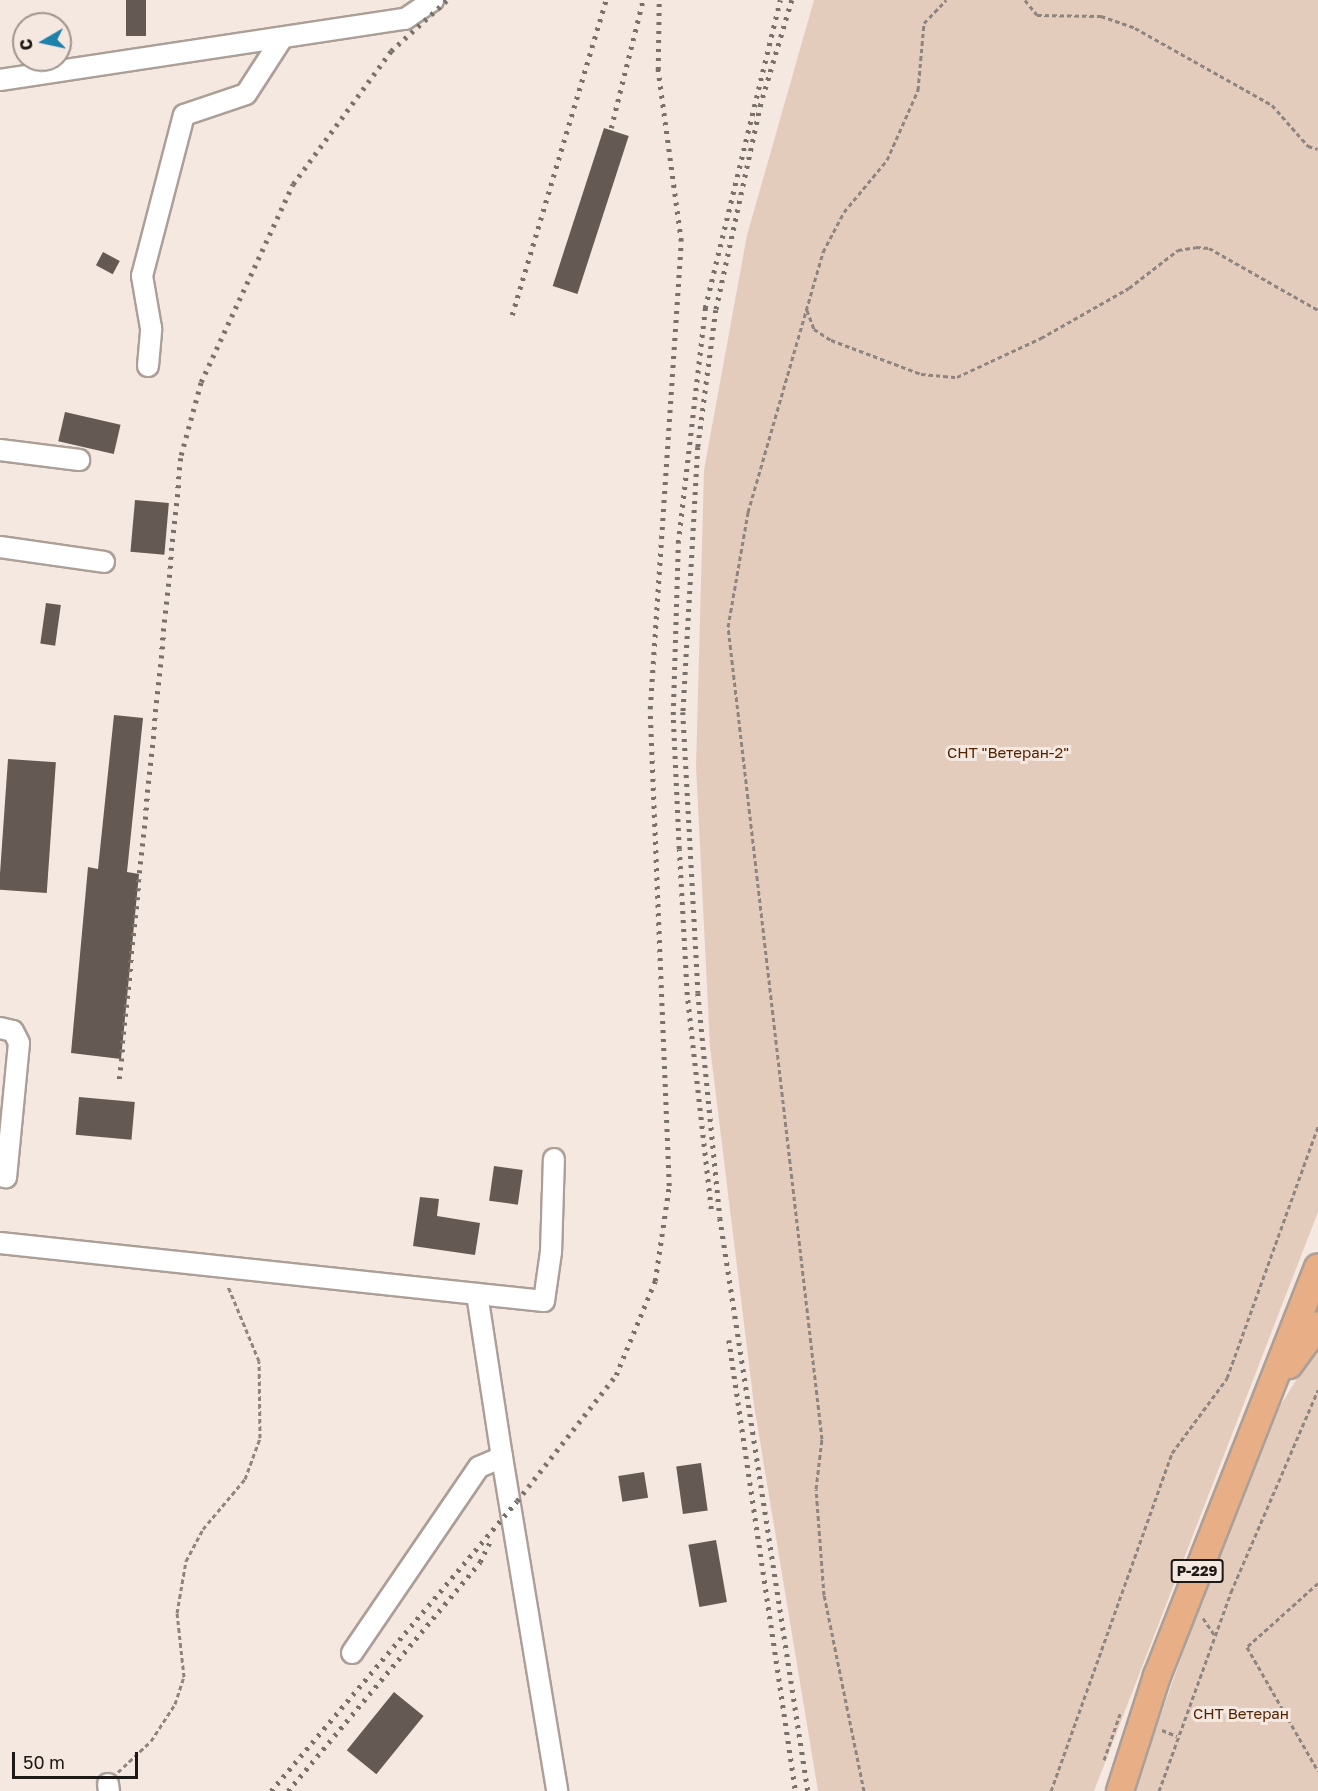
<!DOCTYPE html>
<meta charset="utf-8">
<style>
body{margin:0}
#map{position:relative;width:1318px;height:1791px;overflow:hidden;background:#f5e8e0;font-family:"Golos Text",sans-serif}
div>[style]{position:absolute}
.green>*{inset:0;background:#e4ccbd}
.building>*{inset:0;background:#655953;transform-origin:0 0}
.path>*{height:3px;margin-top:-1.5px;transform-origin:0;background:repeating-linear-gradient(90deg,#8e8580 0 4.5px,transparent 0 7.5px)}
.roads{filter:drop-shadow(2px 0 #ab9f98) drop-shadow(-2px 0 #ab9f98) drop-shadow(0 2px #ab9f98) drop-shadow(0 -2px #ab9f98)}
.minor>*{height:20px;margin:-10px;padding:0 10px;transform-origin:10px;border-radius:10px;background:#fff}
.major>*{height:26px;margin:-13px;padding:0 13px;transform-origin:13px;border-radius:13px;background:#e8ae86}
.rail>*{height:4.5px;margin-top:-2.25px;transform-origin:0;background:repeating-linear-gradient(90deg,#78706b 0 3px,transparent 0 9px)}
span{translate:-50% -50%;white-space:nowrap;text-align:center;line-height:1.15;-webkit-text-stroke:6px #f5e8e0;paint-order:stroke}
.shield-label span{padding:2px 4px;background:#f5e8e0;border:2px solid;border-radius:4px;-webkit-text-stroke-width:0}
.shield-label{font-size:14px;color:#1d1916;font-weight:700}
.park-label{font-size:15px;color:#532300}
.north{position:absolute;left:12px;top:12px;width:60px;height:60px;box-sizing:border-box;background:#f5e8e0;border:2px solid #9f958f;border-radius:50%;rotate:261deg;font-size:16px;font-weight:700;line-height:24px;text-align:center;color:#1d1916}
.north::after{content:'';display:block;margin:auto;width:21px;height:27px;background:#1c81ab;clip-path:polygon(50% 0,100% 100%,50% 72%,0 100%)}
.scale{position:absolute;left:12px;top:1752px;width:126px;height:27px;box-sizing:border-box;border:3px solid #1d1916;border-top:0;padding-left:8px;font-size:18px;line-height:21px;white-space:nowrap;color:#1d1916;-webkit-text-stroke:4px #f5e8e0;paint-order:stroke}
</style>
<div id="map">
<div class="green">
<i style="clip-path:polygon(814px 0,1318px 0,1318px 1212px,1094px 1791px,818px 1791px,754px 1405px,710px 1047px,696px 766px,704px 470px,747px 235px)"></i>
<i style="clip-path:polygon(1318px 1345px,1318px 1791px,1134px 1791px,1206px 1587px,1262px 1449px,1280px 1406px)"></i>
</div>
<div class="building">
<i style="left:126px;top:0;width:20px;height:36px"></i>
<i style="left:604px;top:128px;width:26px;height:166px;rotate:18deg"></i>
<i style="left:103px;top:252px;width:19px;height:15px;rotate:28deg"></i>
<i style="left:65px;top:412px;width:57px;height:30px;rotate:13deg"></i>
<i style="left:135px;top:500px;width:34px;height:52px;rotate:5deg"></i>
<i style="left:46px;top:603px;width:15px;height:41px;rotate:8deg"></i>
<i style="clip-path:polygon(114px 715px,143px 718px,127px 872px,139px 874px,121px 1059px,71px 1053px,88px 867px,98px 869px)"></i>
<i style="left:8px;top:759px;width:48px;height:131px;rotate:4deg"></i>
<i style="left:79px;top:1097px;width:56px;height:38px;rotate:5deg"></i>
<i style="left:494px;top:1166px;width:29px;height:35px;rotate:8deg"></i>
<i style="clip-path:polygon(420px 1197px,439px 1199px,437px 1216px,480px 1223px,475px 1255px,413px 1246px)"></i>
<i style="left:701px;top:1463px;width:48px;height:25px;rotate:82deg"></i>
<i style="left:644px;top:1472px;width:26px;height:26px;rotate:81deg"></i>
<i style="left:716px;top:1540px;width:63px;height:28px;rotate:80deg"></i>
<i style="left:394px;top:1692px;width:38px;height:75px;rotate:39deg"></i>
</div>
<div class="path">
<i style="left:1025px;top:0;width:19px;rotate:51deg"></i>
<i style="left:1037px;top:15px;width:64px;rotate:0.9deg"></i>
<i style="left:1101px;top:16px;width:36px;rotate:19deg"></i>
<i style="left:1135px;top:28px;width:157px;rotate:29.3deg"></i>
<i style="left:1272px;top:105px;width:55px;rotate:48.7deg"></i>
<i style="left:1308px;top:146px;width:10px;rotate:17deg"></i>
<i style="left:807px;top:310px;width:20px;rotate:70deg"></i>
<i style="left:814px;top:329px;width:20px;rotate:33deg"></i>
<i style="left:831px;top:340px;width:96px;rotate:20.7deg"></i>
<i style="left:921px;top:374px;width:36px;rotate:5deg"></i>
<i style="left:957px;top:377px;width:93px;rotate:-24.9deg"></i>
<i style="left:1041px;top:338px;width:101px;rotate:-29.6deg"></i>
<i style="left:1129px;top:288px;width:62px;rotate:-37.8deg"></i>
<i style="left:1178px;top:250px;width:18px;rotate:-9deg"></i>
<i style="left:1196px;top:247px;width:13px;rotate:4deg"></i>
<i style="left:1209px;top:248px;width:125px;rotate:29.6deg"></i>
<i style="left:1318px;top:1583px;width:96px;rotate:138deg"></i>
<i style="left:1247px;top:1647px;width:143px;rotate:60.2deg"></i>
<i style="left:1203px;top:1618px;width:22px;rotate:56deg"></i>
<i style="left:1162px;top:1730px;width:16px;rotate:22deg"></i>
<i style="left:1104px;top:1760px;width:49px;rotate:-70.8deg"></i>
<i style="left:118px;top:1772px;width:45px;rotate:-43.2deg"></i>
<i style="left:151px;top:1741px;width:44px;rotate:-57deg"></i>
<i style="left:175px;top:1704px;width:28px;rotate:-72deg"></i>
<i style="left:184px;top:1677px;width:64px;rotate:-96.2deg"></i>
<i style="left:177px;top:1613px;width:53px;rotate:-80.2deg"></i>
<i style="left:186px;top:1561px;width:36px;rotate:-62deg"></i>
<i style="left:203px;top:1529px;width:65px;rotate:-50deg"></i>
<i style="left:245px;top:1479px;width:44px;rotate:-69.9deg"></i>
<i style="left:260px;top:1438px;width:77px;rotate:-90.7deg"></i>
<i style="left:259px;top:1361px;width:81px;rotate:-112.5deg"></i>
<i style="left:864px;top:1791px;width:200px;rotate:-101.5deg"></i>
<i style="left:824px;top:1595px;width:106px;rotate:-94.3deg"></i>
<i style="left:816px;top:1489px;width:50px;rotate:-83.2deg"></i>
<i style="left:822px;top:1439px;width:817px;rotate:-96.6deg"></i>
<i style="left:728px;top:627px;width:117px;rotate:-80.1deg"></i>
<i style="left:748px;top:512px;width:271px;rotate:-73.9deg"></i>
<i style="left:823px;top:252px;width:45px;rotate:-62.3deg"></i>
<i style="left:844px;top:212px;width:67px;rotate:-50.4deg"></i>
<i style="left:887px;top:160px;width:77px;rotate:-66.1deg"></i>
<i style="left:918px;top:90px;width:67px;rotate:-84.9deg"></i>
<i style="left:924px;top:23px;width:32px;rotate:-46deg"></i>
<i style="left:1051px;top:1791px;width:359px;rotate:-70.3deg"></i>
<i style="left:1172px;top:1453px;width:93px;rotate:-53.7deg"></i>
<i style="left:1227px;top:1378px;width:268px;rotate:-70.1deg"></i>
<i style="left:1159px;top:1791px;width:212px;rotate:-70.1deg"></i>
<i style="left:1231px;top:1592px;width:220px;rotate:-66.7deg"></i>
</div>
<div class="roads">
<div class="minor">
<i style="left:0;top:80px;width:410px;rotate:-8.6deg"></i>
<i style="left:405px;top:19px;width:34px;rotate:-34deg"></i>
<i style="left:148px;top:366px;width:38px;rotate:-85deg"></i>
<i style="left:151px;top:328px;width:53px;rotate:-99.8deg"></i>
<i style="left:142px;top:276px;width:166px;rotate:-75.4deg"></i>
<i style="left:184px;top:115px;width:65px;rotate:-18.7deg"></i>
<i style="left:246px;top:94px;width:64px;rotate:-57.1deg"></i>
<i style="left:0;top:450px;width:80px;rotate:7.2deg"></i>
<i style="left:0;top:547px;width:105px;rotate:8.2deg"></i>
<i style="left:0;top:1028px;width:13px;rotate:13deg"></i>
<i style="left:13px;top:1031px;width:13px;rotate:63deg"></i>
<i style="left:19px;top:1043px;width:135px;rotate:95.5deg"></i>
<i style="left:6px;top:1177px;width:6px;rotate:-171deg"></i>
<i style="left:0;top:1243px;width:547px;rotate:6.09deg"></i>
<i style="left:544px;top:1301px;width:49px;rotate:-81.9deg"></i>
<i style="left:551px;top:1252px;width:93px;rotate:-88.2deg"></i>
<i style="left:477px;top:1294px;width:165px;rotate:81.3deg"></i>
<i style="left:352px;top:1653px;width:225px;rotate:-55.7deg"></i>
<i style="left:479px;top:1467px;width:25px;rotate:-23deg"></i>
<i style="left:502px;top:1457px;width:338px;rotate:80.6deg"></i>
<i style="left:108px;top:1784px;width:7px;rotate:82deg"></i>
</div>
<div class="major">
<i style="left:1289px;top:1365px;width:49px;rotate:-54.1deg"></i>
<i style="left:1120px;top:1791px;width:121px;rotate:-72.2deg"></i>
<i style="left:1157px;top:1676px;width:439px;rotate:-68.5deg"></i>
</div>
</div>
<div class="rail">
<i style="left:792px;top:0;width:109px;rotate:106.6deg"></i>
<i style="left:761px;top:104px;width:211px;rotate:102.3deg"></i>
<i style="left:716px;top:310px;width:138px;rotate:97.5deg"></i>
<i style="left:698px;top:447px;width:265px;rotate:93.2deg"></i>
<i style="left:683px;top:712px;width:281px;rotate:86.9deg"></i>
<i style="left:698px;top:993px;width:226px;rotate:84.4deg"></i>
<i style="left:720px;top:1218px;width:580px;rotate:81.27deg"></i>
<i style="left:611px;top:128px;width:132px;rotate:-76deg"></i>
<i style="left:512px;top:315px;width:329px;rotate:-73.4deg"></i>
<i style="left:119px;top:1079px;width:627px;rotate:-84.33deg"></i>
<i style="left:181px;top:455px;width:76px;rotate:-74.7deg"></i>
<i style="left:201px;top:382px;width:218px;rotate:-65.1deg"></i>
<i style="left:293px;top:184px;width:165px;rotate:-53.6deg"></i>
<i style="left:391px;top:51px;width:76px;rotate:-42.3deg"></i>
<i style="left:711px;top:1209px;width:215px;rotate:-96.4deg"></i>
<i style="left:687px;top:995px;width:146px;rotate:-93.1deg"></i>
<i style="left:679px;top:849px;width:134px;rotate:-92.6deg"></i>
<i style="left:673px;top:715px;width:172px;rotate:-88.3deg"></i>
<i style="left:678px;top:543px;width:237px;rotate:-83.4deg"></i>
<i style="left:705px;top:308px;width:317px;rotate:-76.3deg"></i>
<i style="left:729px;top:1340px;width:456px;rotate:81.6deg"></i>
<i style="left:271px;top:1791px;width:380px;rotate:-49.7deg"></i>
<i style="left:517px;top:1501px;width:160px;rotate:-51.8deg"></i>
<i style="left:616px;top:1375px;width:102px;rotate:-67.5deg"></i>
<i style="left:655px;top:1281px;width:96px;rotate:-81.6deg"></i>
<i style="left:669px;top:1186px;width:477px;rotate:-92.3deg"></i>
<i style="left:650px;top:709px;width:469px;rotate:-86.2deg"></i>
<i style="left:681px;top:241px;width:173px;rotate:-97.7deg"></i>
<i style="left:658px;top:70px;width:70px;rotate:-89.2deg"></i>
<i style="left:288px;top:1791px;width:299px;rotate:-50deg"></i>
<i style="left:480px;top:1562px;width:25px;rotate:-64deg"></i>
</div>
<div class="shield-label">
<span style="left:1197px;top:1571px">Р-229</span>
</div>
<div class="park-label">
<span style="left:1008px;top:753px">СНТ "Ветеран-2"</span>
<span style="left:1241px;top:1714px">СНТ Ветеран</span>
</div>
<div class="north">С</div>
<div class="scale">50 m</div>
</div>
